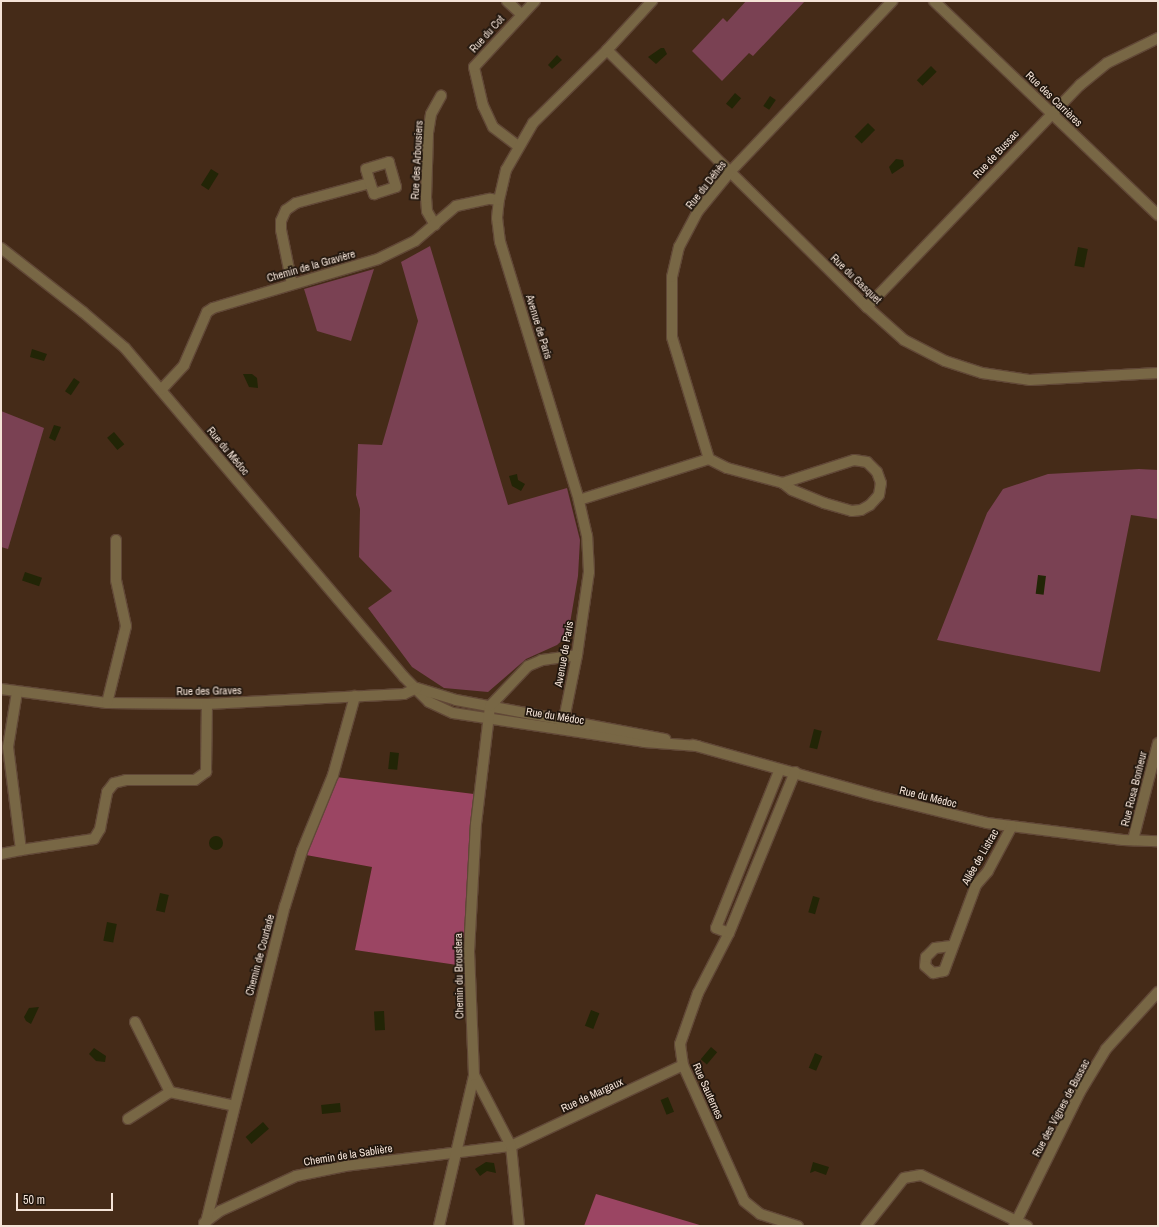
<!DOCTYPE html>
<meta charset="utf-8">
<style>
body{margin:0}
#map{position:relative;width:1159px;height:1227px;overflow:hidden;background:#452b18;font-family:"Archivo Narrow",sans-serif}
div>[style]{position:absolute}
.green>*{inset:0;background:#7a4153}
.forest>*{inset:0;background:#9b4563}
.water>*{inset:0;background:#222506;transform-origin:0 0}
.round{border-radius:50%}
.roads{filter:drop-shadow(1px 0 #614837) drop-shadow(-1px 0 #614837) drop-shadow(0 1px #614837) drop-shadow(0 -1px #614837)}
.minor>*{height:10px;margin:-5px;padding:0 5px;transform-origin:5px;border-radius:5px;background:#786745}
span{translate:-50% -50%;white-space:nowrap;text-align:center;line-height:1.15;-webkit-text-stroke:3.5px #22170e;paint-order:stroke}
.street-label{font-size:11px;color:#f4e3d7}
.frame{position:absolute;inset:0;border:2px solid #f4e3d7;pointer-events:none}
.scale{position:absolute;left:16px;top:1193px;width:97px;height:18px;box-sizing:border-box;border:2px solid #f4e3d7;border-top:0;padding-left:5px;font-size:12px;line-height:14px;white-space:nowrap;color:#f4e3d7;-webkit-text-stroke:3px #22170e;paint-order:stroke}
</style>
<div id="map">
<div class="green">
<i style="clip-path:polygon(746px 1px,805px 1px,753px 56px,749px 53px,722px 81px,692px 51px,723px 18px,727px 22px)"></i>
<i style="clip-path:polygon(430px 246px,508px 505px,567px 488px,580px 540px,578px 576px,568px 635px,557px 645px,526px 659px,488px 692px,444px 688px,412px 667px,368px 608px,392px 591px,359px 557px,360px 509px,356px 495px,358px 444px,382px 445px,418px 321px,401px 262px)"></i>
<i style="clip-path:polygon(374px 269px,351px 341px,317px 331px,304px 289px)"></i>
<i style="clip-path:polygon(1px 411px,44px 428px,8px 549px,1px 547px)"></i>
<i style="clip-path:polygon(1139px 469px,1158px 470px,1158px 519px,1131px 515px,1100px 672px,937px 640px,987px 513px,1003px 489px,1048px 474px)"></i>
</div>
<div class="forest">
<i style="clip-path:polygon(336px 777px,474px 794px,464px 966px,355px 950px,372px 867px,306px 855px)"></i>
<i style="clip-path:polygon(596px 1194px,703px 1226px,584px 1226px)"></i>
</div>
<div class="water">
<i style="clip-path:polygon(661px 48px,664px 48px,667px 54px,656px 64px,648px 57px)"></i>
<i style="clip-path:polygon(557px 55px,562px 60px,552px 69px,548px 65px)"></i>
<i style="left:931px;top:66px;width:8px;height:20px;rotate:45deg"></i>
<i style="left:735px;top:93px;width:8px;height:14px;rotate:40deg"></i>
<i style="left:770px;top:96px;width:7px;height:12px;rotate:34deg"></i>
<i style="left:868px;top:123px;width:10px;height:19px;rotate:45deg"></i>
<i style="clip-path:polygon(896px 159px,903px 160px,904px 166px,892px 174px,889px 167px)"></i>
<i style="left:211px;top:169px;width:9px;height:19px;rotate:32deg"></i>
<i style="left:1078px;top:247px;width:10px;height:19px;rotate:11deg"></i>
<i style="clip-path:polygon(32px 349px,47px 354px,44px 361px,30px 357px)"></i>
<i style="clip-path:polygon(243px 374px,252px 374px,257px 378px,258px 388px,249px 387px)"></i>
<i style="left:74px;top:378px;width:7px;height:16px;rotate:34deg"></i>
<i style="clip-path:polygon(54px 425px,61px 427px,55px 441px,49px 438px)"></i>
<i style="left:114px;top:432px;width:16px;height:9px;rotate:50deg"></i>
<i style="clip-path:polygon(517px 474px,518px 480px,525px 484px,521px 491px,512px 486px,509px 476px)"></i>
<i style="left:25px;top:572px;width:18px;height:9px;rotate:19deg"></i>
<i style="left:1038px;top:575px;width:8px;height:19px;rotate:7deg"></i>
<i style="left:814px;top:729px;width:8px;height:19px;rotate:14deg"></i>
<i style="left:390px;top:752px;width:9px;height:17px;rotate:6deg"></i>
<i class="round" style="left:209px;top:836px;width:14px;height:14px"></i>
<i style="left:160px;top:893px;width:9px;height:18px;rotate:13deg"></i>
<i style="left:813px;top:896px;width:7px;height:17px;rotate:16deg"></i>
<i style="left:107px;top:922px;width:10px;height:19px;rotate:11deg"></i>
<i style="clip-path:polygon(39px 1007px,31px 1024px,26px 1021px,24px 1017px,29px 1008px)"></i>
<i style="left:591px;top:1010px;width:9px;height:17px;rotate:21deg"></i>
<i style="left:384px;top:1011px;width:19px;height:10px;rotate:87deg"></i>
<i style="left:711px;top:1047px;width:8px;height:16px;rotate:40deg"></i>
<i style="clip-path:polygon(94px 1048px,106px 1056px,105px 1062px,96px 1061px,89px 1054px)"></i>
<i style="left:815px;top:1053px;width:8px;height:16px;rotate:23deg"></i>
<i style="left:668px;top:1097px;width:16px;height:8px;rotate:68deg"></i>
<i style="left:340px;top:1103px;width:9px;height:19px;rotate:84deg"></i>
<i style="left:263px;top:1122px;width:9px;height:23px;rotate:49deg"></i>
<i style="clip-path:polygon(486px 1162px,494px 1163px,496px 1173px,487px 1171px,480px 1176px,475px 1169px)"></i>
<i style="clip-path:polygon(813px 1162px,829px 1167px,826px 1175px,815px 1171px,810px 1173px)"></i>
</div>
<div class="roads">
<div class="minor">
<i style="left:507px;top:1px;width:19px;rotate:43deg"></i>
<i style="left:934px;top:1px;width:310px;rotate:43.7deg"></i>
<i style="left:607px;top:50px;width:366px;rotate:44.7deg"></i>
<i style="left:867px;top:307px;width:50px;rotate:41.7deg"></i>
<i style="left:904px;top:340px;width:46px;rotate:27.1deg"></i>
<i style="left:945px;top:361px;width:39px;rotate:18deg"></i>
<i style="left:982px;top:373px;width:49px;rotate:8.3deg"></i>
<i style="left:1030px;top:380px;width:128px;rotate:-3.1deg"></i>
<i style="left:518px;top:146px;width:31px;rotate:-143deg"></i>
<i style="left:493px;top:127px;width:23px;rotate:-115deg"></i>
<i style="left:483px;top:106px;width:40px;rotate:-103deg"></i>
<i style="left:474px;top:67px;width:90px;rotate:-47.3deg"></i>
<i style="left:435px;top:225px;width:16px;rotate:-120deg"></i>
<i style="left:427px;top:211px;width:13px;rotate:-94deg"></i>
<i style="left:426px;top:198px;width:65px;rotate:-88.2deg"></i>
<i style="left:428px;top:133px;width:19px;rotate:-81deg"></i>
<i style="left:431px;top:114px;width:21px;rotate:-61deg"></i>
<i style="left:1px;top:248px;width:104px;rotate:38deg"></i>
<i style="left:83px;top:312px;width:55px;rotate:40.6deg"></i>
<i style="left:125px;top:348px;width:431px;rotate:49.7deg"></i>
<i style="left:404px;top:677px;width:35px;rotate:45deg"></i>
<i style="left:429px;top:702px;width:26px;rotate:25deg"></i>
<i style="left:453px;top:713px;width:193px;rotate:8.6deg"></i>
<i style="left:644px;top:742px;width:54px;rotate:4.2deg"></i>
<i style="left:292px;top:284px;width:55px;rotate:-101.5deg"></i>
<i style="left:281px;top:230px;width:9px;rotate:-90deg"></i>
<i style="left:281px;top:221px;width:12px;rotate:-66deg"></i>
<i style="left:286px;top:210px;width:12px;rotate:-35deg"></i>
<i style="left:296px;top:203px;width:77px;rotate:-15.1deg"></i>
<i style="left:370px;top:183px;width:12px;rotate:70deg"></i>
<i style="left:374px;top:194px;width:23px;rotate:-18deg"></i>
<i style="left:396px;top:187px;width:26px;rotate:-106deg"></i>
<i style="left:389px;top:162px;width:24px;rotate:163deg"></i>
<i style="left:366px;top:169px;width:15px;rotate:74deg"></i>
<i style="left:867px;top:307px;width:308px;rotate:-46.2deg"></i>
<i style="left:1080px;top:85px;width:35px;rotate:-39deg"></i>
<i style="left:1107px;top:63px;width:57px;rotate:-26.1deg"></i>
<i style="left:161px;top:390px;width:34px;rotate:-47deg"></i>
<i style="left:184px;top:365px;width:58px;rotate:-66.5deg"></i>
<i style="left:207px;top:312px;width:7px;rotate:-34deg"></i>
<i style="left:213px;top:308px;width:172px;rotate:-16.5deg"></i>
<i style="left:378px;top:259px;width:41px;rotate:-25.9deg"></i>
<i style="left:415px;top:241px;width:54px;rotate:-40.5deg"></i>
<i style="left:456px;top:206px;width:35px;rotate:-12deg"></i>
<i style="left:490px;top:199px;width:9px;rotate:6deg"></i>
<i style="left:709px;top:459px;width:20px;rotate:27deg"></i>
<i style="left:727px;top:468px;width:58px;rotate:15deg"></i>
<i style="left:783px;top:483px;width:11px;rotate:38deg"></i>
<i style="left:792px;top:490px;width:35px;rotate:22deg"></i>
<i style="left:824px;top:503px;width:29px;rotate:16deg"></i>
<i style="left:852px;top:511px;width:9px;rotate:-6deg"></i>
<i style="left:861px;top:510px;width:10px;rotate:-29deg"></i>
<i style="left:870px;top:505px;width:13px;rotate:-48deg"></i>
<i style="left:879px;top:495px;width:12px;rotate:-81deg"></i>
<i style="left:881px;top:483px;width:12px;rotate:-110deg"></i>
<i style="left:877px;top:472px;width:14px;rotate:-135deg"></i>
<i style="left:867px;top:462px;width:13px;rotate:-171deg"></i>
<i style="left:854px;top:460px;width:75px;rotate:162.1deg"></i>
<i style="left:579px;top:500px;width:136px;rotate:-17.5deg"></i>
<i style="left:709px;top:459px;width:127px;rotate:-106.9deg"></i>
<i style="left:672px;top:337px;width:60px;rotate:-90deg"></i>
<i style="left:672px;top:277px;width:31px;rotate:-77deg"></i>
<i style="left:679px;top:247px;width:41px;rotate:-62.2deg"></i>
<i style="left:698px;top:211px;width:50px;rotate:-50.6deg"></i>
<i style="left:730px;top:172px;width:236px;rotate:-46.5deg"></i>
<i style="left:417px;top:688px;width:41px;rotate:17.1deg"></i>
<i style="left:456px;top:700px;width:213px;rotate:10.6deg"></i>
<i style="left:1px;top:689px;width:107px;rotate:7.5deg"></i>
<i style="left:107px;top:703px;width:100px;rotate:0.6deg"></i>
<i style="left:207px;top:704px;width:197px;rotate:-2.9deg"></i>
<i style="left:404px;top:694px;width:14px;rotate:-25deg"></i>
<i style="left:17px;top:692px;width:56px;rotate:99.3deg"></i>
<i style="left:8px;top:747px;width:104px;rotate:82.8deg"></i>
<i style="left:21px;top:850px;width:74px;rotate:-8.6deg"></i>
<i style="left:94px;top:839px;width:12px;rotate:-59deg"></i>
<i style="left:100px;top:829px;width:38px;rotate:-79deg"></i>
<i style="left:107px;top:792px;width:11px;rotate:-52deg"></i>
<i style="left:114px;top:783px;width:12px;rotate:-14deg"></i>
<i style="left:126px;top:780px;width:69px"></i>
<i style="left:195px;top:780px;width:14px;rotate:-36deg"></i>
<i style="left:206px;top:772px;width:68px;rotate:-89.2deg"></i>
<i style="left:107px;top:703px;width:79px;rotate:-76.1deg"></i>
<i style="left:126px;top:626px;width:47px;rotate:-102.3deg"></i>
<i style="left:116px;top:580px;width:40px;rotate:-90deg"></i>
<i style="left:562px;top:729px;width:76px;rotate:-78.5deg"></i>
<i style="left:577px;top:655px;width:84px;rotate:-81.8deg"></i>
<i style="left:589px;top:572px;width:36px;rotate:-93deg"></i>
<i style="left:587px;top:536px;width:37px;rotate:-103deg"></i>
<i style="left:579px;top:500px;width:270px;rotate:-107deg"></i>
<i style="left:500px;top:242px;width:24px;rotate:-97deg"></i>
<i style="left:497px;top:218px;width:18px;rotate:-84deg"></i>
<i style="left:499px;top:200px;width:31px;rotate:-77deg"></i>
<i style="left:506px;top:170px;width:54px;rotate:-60.1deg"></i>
<i style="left:533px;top:123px;width:104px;rotate:-44.6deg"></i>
<i style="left:607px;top:50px;width:67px;rotate:-47.4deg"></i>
<i style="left:693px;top:745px;width:191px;rotate:15.5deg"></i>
<i style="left:877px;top:796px;width:113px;rotate:13.8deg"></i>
<i style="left:987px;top:823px;width:137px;rotate:7.1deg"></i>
<i style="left:1123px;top:840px;width:35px;rotate:2deg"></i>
<i style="left:795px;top:772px;width:174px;rotate:112.3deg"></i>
<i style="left:729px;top:933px;width:68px;rotate:117.3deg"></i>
<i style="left:698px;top:993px;width:54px;rotate:109.4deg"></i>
<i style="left:680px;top:1044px;width:21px;rotate:82deg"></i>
<i style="left:683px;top:1065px;width:149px;rotate:65.8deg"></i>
<i style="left:744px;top:1201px;width:21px;rotate:39deg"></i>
<i style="left:760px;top:1214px;width:40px;rotate:18deg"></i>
<i style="left:1133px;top:840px;width:100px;rotate:-75.5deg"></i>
<i style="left:1px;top:854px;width:20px;rotate:-11deg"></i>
<i style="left:729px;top:933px;width:14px;rotate:-159deg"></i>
<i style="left:716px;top:928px;width:171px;rotate:-68.1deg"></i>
<i style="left:951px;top:946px;width:16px;rotate:173deg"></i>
<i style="left:935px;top:948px;width:13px;rotate:135deg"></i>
<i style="left:926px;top:957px;width:9px;rotate:96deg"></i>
<i style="left:925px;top:966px;width:11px;rotate:41deg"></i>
<i style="left:933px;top:973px;width:11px;rotate:-10deg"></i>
<i style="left:944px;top:971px;width:92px;rotate:-69.6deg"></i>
<i style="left:976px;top:885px;width:18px;rotate:-49deg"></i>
<i style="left:988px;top:871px;width:51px;rotate:-61.9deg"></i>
<i style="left:135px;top:1022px;width:78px;rotate:63.4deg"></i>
<i style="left:170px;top:1092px;width:66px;rotate:12.2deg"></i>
<i style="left:128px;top:1119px;width:50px;rotate:-32.7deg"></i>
<i style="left:204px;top:1223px;width:20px;rotate:-37deg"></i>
<i style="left:220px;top:1211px;width:84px;rotate:-24.7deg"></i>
<i style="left:296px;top:1176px;width:50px;rotate:-11.5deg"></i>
<i style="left:345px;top:1166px;width:167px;rotate:-6.9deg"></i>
<i style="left:511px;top:1146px;width:190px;rotate:-25.2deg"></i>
<i style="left:205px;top:1226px;width:330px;rotate:-76deg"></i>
<i style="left:285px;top:906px;width:58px;rotate:-72.8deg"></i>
<i style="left:302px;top:851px;width:82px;rotate:-67.8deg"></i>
<i style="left:333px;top:775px;width:82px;rotate:-74.4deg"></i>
<i style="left:439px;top:1226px;width:155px;rotate:-76.9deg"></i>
<i style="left:519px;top:1226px;width:80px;rotate:-95.7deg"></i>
<i style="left:511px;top:1146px;width:80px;rotate:-117.5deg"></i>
<i style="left:474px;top:1075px;width:123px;rotate:-92.3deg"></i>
<i style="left:469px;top:952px;width:128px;rotate:-86.9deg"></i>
<i style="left:476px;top:824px;width:119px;rotate:-83.2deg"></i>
<i style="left:490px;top:706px;width:55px;rotate:-46.5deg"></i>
<i style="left:528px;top:666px;width:15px;rotate:-23deg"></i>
<i style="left:542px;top:660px;width:35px;rotate:-8deg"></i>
<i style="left:866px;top:1226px;width:61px;rotate:-51.6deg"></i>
<i style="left:904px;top:1178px;width:17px;rotate:-10deg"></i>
<i style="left:921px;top:1175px;width:118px;rotate:25.7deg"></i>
<i style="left:1014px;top:1226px;width:149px;rotate:-63.8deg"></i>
<i style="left:1080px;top:1092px;width:50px;rotate:-58.8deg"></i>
<i style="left:1106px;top:1049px;width:77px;rotate:-47.6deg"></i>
</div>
</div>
<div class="street-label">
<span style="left:487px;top:34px;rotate:-48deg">Rue du Cot</span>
<span style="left:1054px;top:99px;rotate:44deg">Rue des Carrières</span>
<span style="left:996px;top:154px;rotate:-47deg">Rue de Bussac</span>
<span style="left:417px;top:160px;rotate:-87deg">Rue des Arbousiers</span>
<span style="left:706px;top:185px;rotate:-52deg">Rue du Déhès</span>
<span style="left:311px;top:266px;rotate:-16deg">Chemin de la Gravière</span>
<span style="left:856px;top:279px;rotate:44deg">Rue du Gasquet</span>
<span style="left:539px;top:327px;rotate:73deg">Avenue de Paris</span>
<span style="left:228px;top:451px;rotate:50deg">Rue du Médoc</span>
<span style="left:564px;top:654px;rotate:-80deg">Avenue de Paris</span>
<span style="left:209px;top:691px;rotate:-1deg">Rue des Graves</span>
<span style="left:555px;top:716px;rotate:9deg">Rue du Médoc</span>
<span style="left:1134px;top:789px;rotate:-76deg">Rue Rosa Bonheur</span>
<span style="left:928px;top:797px;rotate:14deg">Rue du Médoc</span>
<span style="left:980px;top:857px;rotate:-60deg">Allée de Listrac</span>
<span style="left:260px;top:955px;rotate:-75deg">Chemin de Courtade</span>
<span style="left:459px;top:976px;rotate:-91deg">Chemin du Broustera</span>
<span style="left:708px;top:1091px;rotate:66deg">Rue Sauternes</span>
<span style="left:592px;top:1095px;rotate:-25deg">Rue de Margaux</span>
<span style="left:1061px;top:1108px;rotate:-62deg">Rue des Vignes de Bussac</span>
<span style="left:348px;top:1155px;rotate:-9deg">Chemin de la Sablière</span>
</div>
<div class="frame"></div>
<div class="scale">50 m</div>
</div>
